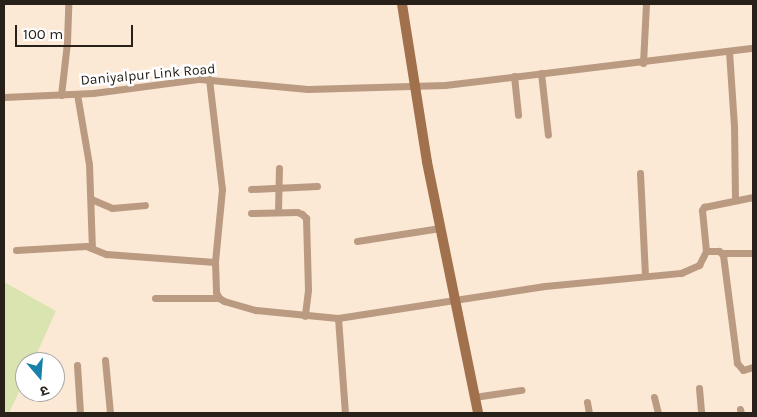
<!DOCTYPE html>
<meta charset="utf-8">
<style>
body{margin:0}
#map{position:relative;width:757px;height:417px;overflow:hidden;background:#fbe8d5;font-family:Karla,"Noto Sans Devanagari",sans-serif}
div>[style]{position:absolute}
.green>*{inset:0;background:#dae4b0}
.street>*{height:7px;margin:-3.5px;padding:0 3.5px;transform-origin:3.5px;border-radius:3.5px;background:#bb9a82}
.secondary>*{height:10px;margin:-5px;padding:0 5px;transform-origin:5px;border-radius:5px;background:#a1714e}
span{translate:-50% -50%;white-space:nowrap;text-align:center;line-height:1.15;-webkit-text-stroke:5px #fff;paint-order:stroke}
.street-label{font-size:14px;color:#28211a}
.frame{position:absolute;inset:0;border:5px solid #28211a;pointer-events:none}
.north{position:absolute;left:15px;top:352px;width:50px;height:50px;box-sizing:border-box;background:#fff;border:1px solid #a9a6a3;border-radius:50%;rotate:162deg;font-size:14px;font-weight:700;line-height:20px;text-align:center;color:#28211a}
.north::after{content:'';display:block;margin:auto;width:18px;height:22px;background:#1781aa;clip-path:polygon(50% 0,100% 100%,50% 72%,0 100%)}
.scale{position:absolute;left:15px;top:25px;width:118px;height:22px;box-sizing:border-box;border:2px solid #28211a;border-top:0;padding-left:6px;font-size:15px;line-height:18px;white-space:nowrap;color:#28211a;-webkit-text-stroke:4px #fff;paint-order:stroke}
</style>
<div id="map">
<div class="green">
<i style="clip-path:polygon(4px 282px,56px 311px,33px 362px,25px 362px,25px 379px,9px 413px,4px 413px)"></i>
</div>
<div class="street">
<i style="left:729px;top:51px;width:75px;rotate:86.2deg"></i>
<i style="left:734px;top:126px;width:74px;rotate:89.2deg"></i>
<i style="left:643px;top:63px;width:59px;rotate:-87.1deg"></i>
<i style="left:541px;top:73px;width:62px;rotate:83.6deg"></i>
<i style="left:514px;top:76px;width:39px;rotate:84deg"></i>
<i style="left:209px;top:79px;width:111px;rotate:83.3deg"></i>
<i style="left:222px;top:189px;width:73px;rotate:95.5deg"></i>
<i style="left:215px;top:262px;width:30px;rotate:88deg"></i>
<i style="left:216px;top:292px;width:7px;rotate:63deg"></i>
<i style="left:219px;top:298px;width:6px;rotate:31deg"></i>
<i style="left:224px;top:301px;width:33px;rotate:16deg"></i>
<i style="left:256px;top:310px;width:82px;rotate:5.6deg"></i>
<i style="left:338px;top:318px;width:209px;rotate:-8.8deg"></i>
<i style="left:545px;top:286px;width:137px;rotate:-5.5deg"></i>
<i style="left:681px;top:273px;width:20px;rotate:-24deg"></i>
<i style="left:699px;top:265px;width:16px;rotate:-63deg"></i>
<i style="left:706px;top:251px;width:41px;rotate:-95.6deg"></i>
<i style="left:702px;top:210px;width:4px;rotate:-56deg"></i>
<i style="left:704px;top:207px;width:50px;rotate:-11.5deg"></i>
<i style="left:77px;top:94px;width:71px;rotate:80.3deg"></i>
<i style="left:89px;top:164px;width:84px;rotate:88deg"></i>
<i style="left:61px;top:95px;width:53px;rotate:-83.5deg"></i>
<i style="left:67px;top:42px;width:38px;rotate:-88deg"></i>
<i style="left:4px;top:97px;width:89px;rotate:-2.6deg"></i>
<i style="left:93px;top:93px;width:108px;rotate:-7.5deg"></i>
<i style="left:200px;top:79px;width:108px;rotate:5.3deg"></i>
<i style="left:308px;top:89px;width:137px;rotate:-1.7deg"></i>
<i style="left:445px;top:85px;width:310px;rotate:-6.9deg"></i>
<i style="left:640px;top:173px;width:103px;rotate:87.2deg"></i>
<i style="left:251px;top:189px;width:66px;rotate:-2.6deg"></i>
<i style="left:91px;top:199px;width:23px;rotate:23deg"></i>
<i style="left:112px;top:208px;width:33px;rotate:-5deg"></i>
<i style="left:278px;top:211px;width:43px;rotate:-88.7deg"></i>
<i style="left:251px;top:213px;width:46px;rotate:-1.2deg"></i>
<i style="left:297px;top:212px;width:5px;rotate:22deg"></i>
<i style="left:302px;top:214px;width:6px;rotate:45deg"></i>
<i style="left:306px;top:218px;width:72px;rotate:88.4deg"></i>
<i style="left:308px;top:290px;width:26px;rotate:97deg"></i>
<i style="left:357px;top:241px;width:84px;rotate:-8.9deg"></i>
<i style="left:16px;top:250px;width:70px;rotate:-3.3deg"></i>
<i style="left:86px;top:246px;width:22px;rotate:22deg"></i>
<i style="left:106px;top:254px;width:109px;rotate:4.2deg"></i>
<i style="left:706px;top:251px;width:13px"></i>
<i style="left:719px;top:251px;width:6px;rotate:45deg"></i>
<i style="left:723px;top:255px;width:109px;rotate:82.6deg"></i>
<i style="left:737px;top:363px;width:9px;rotate:49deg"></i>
<i style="left:743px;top:370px;width:10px;rotate:-17deg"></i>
<i style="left:722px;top:253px;width:31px"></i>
<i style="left:155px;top:298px;width:64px"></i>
<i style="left:338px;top:318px;width:95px;rotate:85.8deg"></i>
<i style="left:105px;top:360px;width:53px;rotate:84.6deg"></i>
<i style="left:77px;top:365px;width:48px;rotate:86.4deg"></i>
<i style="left:699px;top:388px;width:25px;rotate:85deg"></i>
<i style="left:474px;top:397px;width:48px;rotate:-8.5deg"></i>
<i style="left:654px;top:397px;width:16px;rotate:76deg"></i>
<i style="left:587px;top:402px;width:11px;rotate:80deg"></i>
<i style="left:740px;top:409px;width:4px;rotate:76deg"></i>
</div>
<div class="secondary">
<i style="left:402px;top:4px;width:160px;rotate:81deg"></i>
<i style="left:427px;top:162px;width:256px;rotate:78.5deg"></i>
</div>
<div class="street-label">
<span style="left:148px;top:75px;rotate:-5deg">Daniyalpur Link Road</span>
</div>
<div class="frame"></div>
<div class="north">उ</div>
<div class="scale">100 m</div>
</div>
